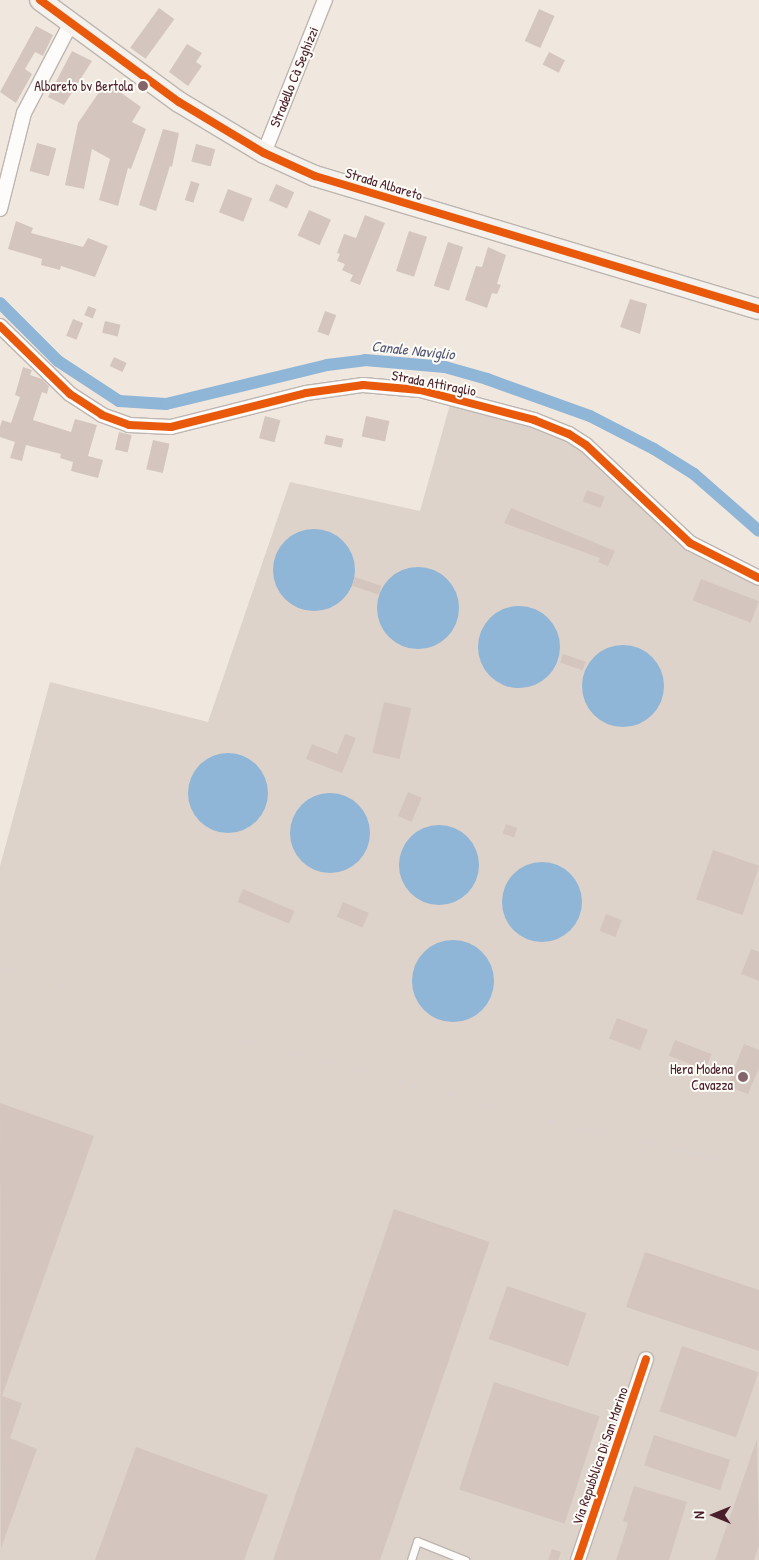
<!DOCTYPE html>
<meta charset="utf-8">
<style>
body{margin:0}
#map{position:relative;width:759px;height:1560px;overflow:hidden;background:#f0e8de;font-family:"Patrick Hand",sans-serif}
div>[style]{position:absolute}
.industrial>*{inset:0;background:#ddd3ca}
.water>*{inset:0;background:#8fb5d7}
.round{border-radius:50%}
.canal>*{height:12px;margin:-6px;padding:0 6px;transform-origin:6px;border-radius:6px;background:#8fb5d7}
.building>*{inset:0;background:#d4c6be;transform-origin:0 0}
.path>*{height:2.5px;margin-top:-1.25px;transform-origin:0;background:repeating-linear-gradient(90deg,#d9d4d2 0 1px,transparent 0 5px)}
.roads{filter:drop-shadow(1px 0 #beb5b0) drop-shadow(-1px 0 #beb5b0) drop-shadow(0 1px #beb5b0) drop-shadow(0 -1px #beb5b0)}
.lane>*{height:7px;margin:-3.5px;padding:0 3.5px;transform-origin:3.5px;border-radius:3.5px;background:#fdfcfa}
.street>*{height:14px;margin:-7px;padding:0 7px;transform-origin:7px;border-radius:7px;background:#fdfcfa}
.secondary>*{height:20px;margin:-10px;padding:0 10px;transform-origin:10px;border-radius:10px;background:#f5f1ec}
.cycleway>*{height:8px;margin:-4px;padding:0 4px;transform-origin:4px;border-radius:4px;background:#e8590c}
.dots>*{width:14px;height:14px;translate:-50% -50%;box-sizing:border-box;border:2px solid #fdfcf7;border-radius:50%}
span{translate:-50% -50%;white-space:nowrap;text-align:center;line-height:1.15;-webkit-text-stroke:4px #fdfcf7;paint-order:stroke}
.street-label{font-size:14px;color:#4a1f2b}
.poi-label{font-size:14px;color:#4a1f2b}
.right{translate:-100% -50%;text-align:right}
.water-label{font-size:15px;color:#565977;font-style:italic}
.north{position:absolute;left:689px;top:1490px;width:50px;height:50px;-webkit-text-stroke:4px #fdfcf7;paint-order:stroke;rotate:270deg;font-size:14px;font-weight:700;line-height:20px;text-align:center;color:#4a1f2b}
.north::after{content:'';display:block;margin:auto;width:18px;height:22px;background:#4a1f2b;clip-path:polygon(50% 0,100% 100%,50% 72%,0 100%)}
</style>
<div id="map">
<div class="industrial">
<i style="clip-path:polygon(451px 401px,562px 436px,583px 448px,641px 506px,759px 583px,759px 1560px,0 1560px,0 866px,50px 682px,208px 722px,290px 482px,420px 511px)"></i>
</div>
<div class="water">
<i class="round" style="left:273px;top:529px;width:82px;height:82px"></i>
<i class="round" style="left:377px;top:567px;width:82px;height:82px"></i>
<i class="round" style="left:478px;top:606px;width:82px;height:82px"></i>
<i class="round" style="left:582px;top:645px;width:82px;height:82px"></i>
<i class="round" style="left:188px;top:753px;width:80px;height:80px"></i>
<i class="round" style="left:290px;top:793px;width:80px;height:80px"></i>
<i class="round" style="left:399px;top:825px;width:80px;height:80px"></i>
<i class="round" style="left:502px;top:862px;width:80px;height:80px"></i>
<i class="round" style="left:412px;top:940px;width:82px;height:82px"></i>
</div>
<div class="canal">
<i style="left:0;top:303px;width:82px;rotate:45deg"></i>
<i style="left:58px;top:361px;width:73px;rotate:33.3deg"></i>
<i style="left:119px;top:401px;width:47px;rotate:3.7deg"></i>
<i style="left:166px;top:404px;width:166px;rotate:-13.6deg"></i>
<i style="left:327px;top:365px;width:38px;rotate:-7deg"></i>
<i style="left:365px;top:360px;width:80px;rotate:5deg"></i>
<i style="left:445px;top:367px;width:44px;rotate:15.9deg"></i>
<i style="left:487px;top:379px;width:109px;rotate:19.8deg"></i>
<i style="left:590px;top:416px;width:72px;rotate:27.3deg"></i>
<i style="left:654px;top:449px;width:47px;rotate:32deg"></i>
<i style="left:694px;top:474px;width:86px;rotate:41.2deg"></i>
</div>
<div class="building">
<i style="left:159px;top:8px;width:19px;height:49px;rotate:36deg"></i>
<i style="left:539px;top:9px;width:17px;height:35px;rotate:24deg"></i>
<i style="clip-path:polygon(36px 26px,53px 35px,43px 56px,35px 52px,25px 69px,32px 74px,16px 103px,0 92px)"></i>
<i style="clip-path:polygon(187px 44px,202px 53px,196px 62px,202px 66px,188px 86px,169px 72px)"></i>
<i style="clip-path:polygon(72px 51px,92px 61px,64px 105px,48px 97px)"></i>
<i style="left:549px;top:52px;width:18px;height:14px;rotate:27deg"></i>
<i style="clip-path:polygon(106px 82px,141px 107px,132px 122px,146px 129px,131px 169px,128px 168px,118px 206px,99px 200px,110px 159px,92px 149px,84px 189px,65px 185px,78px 123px)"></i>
<i style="clip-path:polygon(163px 129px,179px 133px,172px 167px,170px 166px,156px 211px,139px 205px)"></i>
<i style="left:37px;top:143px;width:20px;height:29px;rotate:15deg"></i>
<i style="left:196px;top:144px;width:20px;height:18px;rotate:15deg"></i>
<i style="left:191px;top:181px;width:9px;height:20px;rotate:18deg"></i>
<i style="left:276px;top:184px;width:20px;height:18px;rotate:24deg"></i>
<i style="left:228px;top:189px;width:26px;height:25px;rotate:21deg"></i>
<i style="left:309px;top:210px;width:24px;height:28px;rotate:24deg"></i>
<i style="clip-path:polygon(365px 215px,385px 223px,360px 285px,350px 281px,353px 275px,342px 270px,345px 264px,337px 261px,340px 254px,337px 253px,344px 234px,356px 238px)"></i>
<i style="clip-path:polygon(16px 221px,33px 228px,31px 233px,83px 247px,88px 238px,108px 246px,95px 277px,61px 266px,60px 270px,41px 265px,42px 259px,8px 249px)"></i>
<i style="left:409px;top:231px;width:19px;height:42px;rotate:18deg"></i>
<i style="left:448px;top:242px;width:16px;height:46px;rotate:18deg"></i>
<i style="clip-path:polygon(488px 247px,506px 255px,497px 284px,501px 285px,497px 294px,492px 293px,487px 308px,465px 300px,476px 266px,482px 267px)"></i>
<i style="clip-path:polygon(630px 299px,647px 304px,640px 334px,620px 327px)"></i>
<i style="left:88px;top:306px;width:9px;height:10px;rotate:21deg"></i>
<i style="left:325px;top:311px;width:12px;height:22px;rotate:20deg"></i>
<i style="left:73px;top:319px;width:11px;height:18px;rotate:22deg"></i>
<i style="left:105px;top:321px;width:16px;height:12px;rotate:14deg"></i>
<i style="left:114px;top:357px;width:14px;height:10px;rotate:25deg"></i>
<i style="clip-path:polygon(23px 367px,32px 370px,30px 375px,42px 379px,49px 386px,47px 394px,42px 392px,33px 420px,71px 432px,75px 419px,97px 425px,88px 456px,103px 460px,98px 478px,71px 471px,73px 462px,60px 458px,61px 454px,26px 445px,22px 461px,10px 458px,15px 442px,0 437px,0 427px,2px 420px,11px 423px,20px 397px,15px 395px)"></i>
<i style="left:265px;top:416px;width:16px;height:23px;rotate:15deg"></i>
<i style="left:366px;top:416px;width:24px;height:21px;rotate:12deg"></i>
<i style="left:119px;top:432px;width:13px;height:18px;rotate:13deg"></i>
<i style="left:326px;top:435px;width:18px;height:9px;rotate:13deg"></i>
<i style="left:153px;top:440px;width:17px;height:30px;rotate:13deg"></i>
<i style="left:587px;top:490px;width:19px;height:12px;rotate:21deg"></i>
<i style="clip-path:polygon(511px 508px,615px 551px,608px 566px,598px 562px,600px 558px,504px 523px)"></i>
<i style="left:355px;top:577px;width:28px;height:9px;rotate:19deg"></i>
<i style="left:701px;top:579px;width:62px;height:23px;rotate:21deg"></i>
<i style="left:563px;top:654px;width:24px;height:9px;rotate:19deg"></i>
<i style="left:384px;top:702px;width:28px;height:52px;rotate:13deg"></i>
<i style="clip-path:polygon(345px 734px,356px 738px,342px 773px,306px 759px,312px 744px,337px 754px)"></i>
<i style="left:408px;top:792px;width:15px;height:26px;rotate:23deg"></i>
<i style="left:506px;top:824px;width:12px;height:10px;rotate:20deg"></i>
<i style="left:713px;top:850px;width:49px;height:52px;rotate:19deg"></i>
<i style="left:243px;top:889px;width:56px;height:14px;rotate:23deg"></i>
<i style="left:343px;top:902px;width:28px;height:16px;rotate:23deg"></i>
<i style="left:606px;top:914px;width:17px;height:18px;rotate:21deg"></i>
<i style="clip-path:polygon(751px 949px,759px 952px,759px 981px,741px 974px)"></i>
<i style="left:617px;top:1018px;width:33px;height:22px;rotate:21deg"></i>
<i style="left:675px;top:1040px;width:39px;height:17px;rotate:21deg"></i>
<i style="clip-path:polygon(744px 1044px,759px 1050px,759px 1068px,748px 1094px,727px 1086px)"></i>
<i style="clip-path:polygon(0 1103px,94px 1136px,2px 1396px,22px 1403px,10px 1438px,37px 1449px,1px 1548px)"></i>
<i style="left:394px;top:1209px;width:101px;height:371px;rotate:19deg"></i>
<i style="clip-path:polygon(645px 1252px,759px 1290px,759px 1351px,626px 1307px)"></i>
<i style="left:507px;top:1286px;width:84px;height:56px;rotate:19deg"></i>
<i style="left:682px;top:1346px;width:81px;height:69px;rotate:19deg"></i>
<i style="left:494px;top:1382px;width:111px;height:113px;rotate:18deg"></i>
<i style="left:654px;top:1435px;width:80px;height:32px;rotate:18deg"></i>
<i style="clip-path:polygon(757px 1439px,759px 1546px,754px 1560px,715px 1560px)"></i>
<i style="clip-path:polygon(136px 1447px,268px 1495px,244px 1560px,95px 1560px)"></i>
<i style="clip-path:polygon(634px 1486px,687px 1502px,669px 1560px,616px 1560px,628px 1523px,623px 1521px)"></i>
<i style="clip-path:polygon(552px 1549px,561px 1552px,558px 1560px,548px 1560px)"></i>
</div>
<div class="path">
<i style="left:0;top:965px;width:221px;rotate:17.6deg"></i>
<i style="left:211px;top:1032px;width:352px;rotate:14.6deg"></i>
<i style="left:552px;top:1121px;width:212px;rotate:12.8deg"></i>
</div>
<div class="roads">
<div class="lane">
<i style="left:411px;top:1560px;width:20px;rotate:-72deg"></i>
<i style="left:417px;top:1541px;width:52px;rotate:21.6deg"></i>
</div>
<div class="street">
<i style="left:264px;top:153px;width:165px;rotate:-68.3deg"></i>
<i style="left:0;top:209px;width:99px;rotate:-76deg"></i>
<i style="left:24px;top:113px;width:104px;rotate:-62.4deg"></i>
<i style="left:0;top:326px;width:98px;rotate:44.2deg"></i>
<i style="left:70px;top:394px;width:38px;rotate:33deg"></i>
<i style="left:102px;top:415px;width:29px;rotate:20deg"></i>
<i style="left:129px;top:425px;width:42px;rotate:2.7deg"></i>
<i style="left:171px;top:427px;width:139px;rotate:-14.1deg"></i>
<i style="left:306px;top:393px;width:58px;rotate:-8deg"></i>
<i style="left:363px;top:385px;width:57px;rotate:5deg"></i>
<i style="left:420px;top:390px;width:118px;rotate:14.7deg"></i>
<i style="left:534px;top:420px;width:38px;rotate:22deg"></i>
<i style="left:569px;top:434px;width:20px;rotate:33deg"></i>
<i style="left:586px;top:445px;width:143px;rotate:43.3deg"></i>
<i style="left:690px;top:543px;width:77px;rotate:26.9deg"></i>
<i style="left:578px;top:1560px;width:212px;rotate:-71.3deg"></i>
</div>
<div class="secondary">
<i style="left:40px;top:0;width:172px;rotate:36.3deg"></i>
<i style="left:179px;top:102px;width:99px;rotate:31deg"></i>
<i style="left:264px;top:153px;width:56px;rotate:24.3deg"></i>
<i style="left:315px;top:176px;width:463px;rotate:16.7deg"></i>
</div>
</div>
<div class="cycleway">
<i style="left:40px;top:0;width:172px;rotate:36.3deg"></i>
<i style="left:179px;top:102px;width:99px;rotate:31deg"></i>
<i style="left:264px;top:153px;width:56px;rotate:24.3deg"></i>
<i style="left:315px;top:176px;width:463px;rotate:16.7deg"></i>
<i style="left:0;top:326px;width:98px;rotate:44.2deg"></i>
<i style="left:70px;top:394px;width:38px;rotate:33deg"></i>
<i style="left:102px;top:415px;width:29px;rotate:20deg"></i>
<i style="left:129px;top:425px;width:42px;rotate:2.7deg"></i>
<i style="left:171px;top:427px;width:139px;rotate:-14.1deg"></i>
<i style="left:306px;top:393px;width:58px;rotate:-8deg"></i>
<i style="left:363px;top:385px;width:57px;rotate:5deg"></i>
<i style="left:420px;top:390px;width:118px;rotate:14.7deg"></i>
<i style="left:534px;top:420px;width:38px;rotate:22deg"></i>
<i style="left:569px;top:434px;width:20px;rotate:33deg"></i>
<i style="left:586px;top:445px;width:143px;rotate:43.3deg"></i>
<i style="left:690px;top:543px;width:77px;rotate:26.9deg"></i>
<i style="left:578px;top:1560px;width:212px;rotate:-71.3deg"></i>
</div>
<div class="dots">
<i style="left:143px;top:86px;background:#84656a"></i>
<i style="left:743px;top:1077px;background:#84656a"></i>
</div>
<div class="street-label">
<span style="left:294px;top:77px;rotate:-68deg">Stradello Cà Seghizzi</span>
<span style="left:384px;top:184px;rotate:17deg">Strada Albareto</span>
<span style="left:434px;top:383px;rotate:11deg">Strada Attiraglio</span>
<span style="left:600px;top:1456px;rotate:-71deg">Via Repubblica Di San Marino</span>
</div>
<div class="poi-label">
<span class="right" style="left:133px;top:86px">Albareto bv Bertola</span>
<span class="right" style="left:733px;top:1077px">Hera Modena<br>Cavazza</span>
</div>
<div class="water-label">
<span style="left:413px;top:350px;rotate:6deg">Canale Naviglio</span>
</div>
<div class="north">N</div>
</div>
